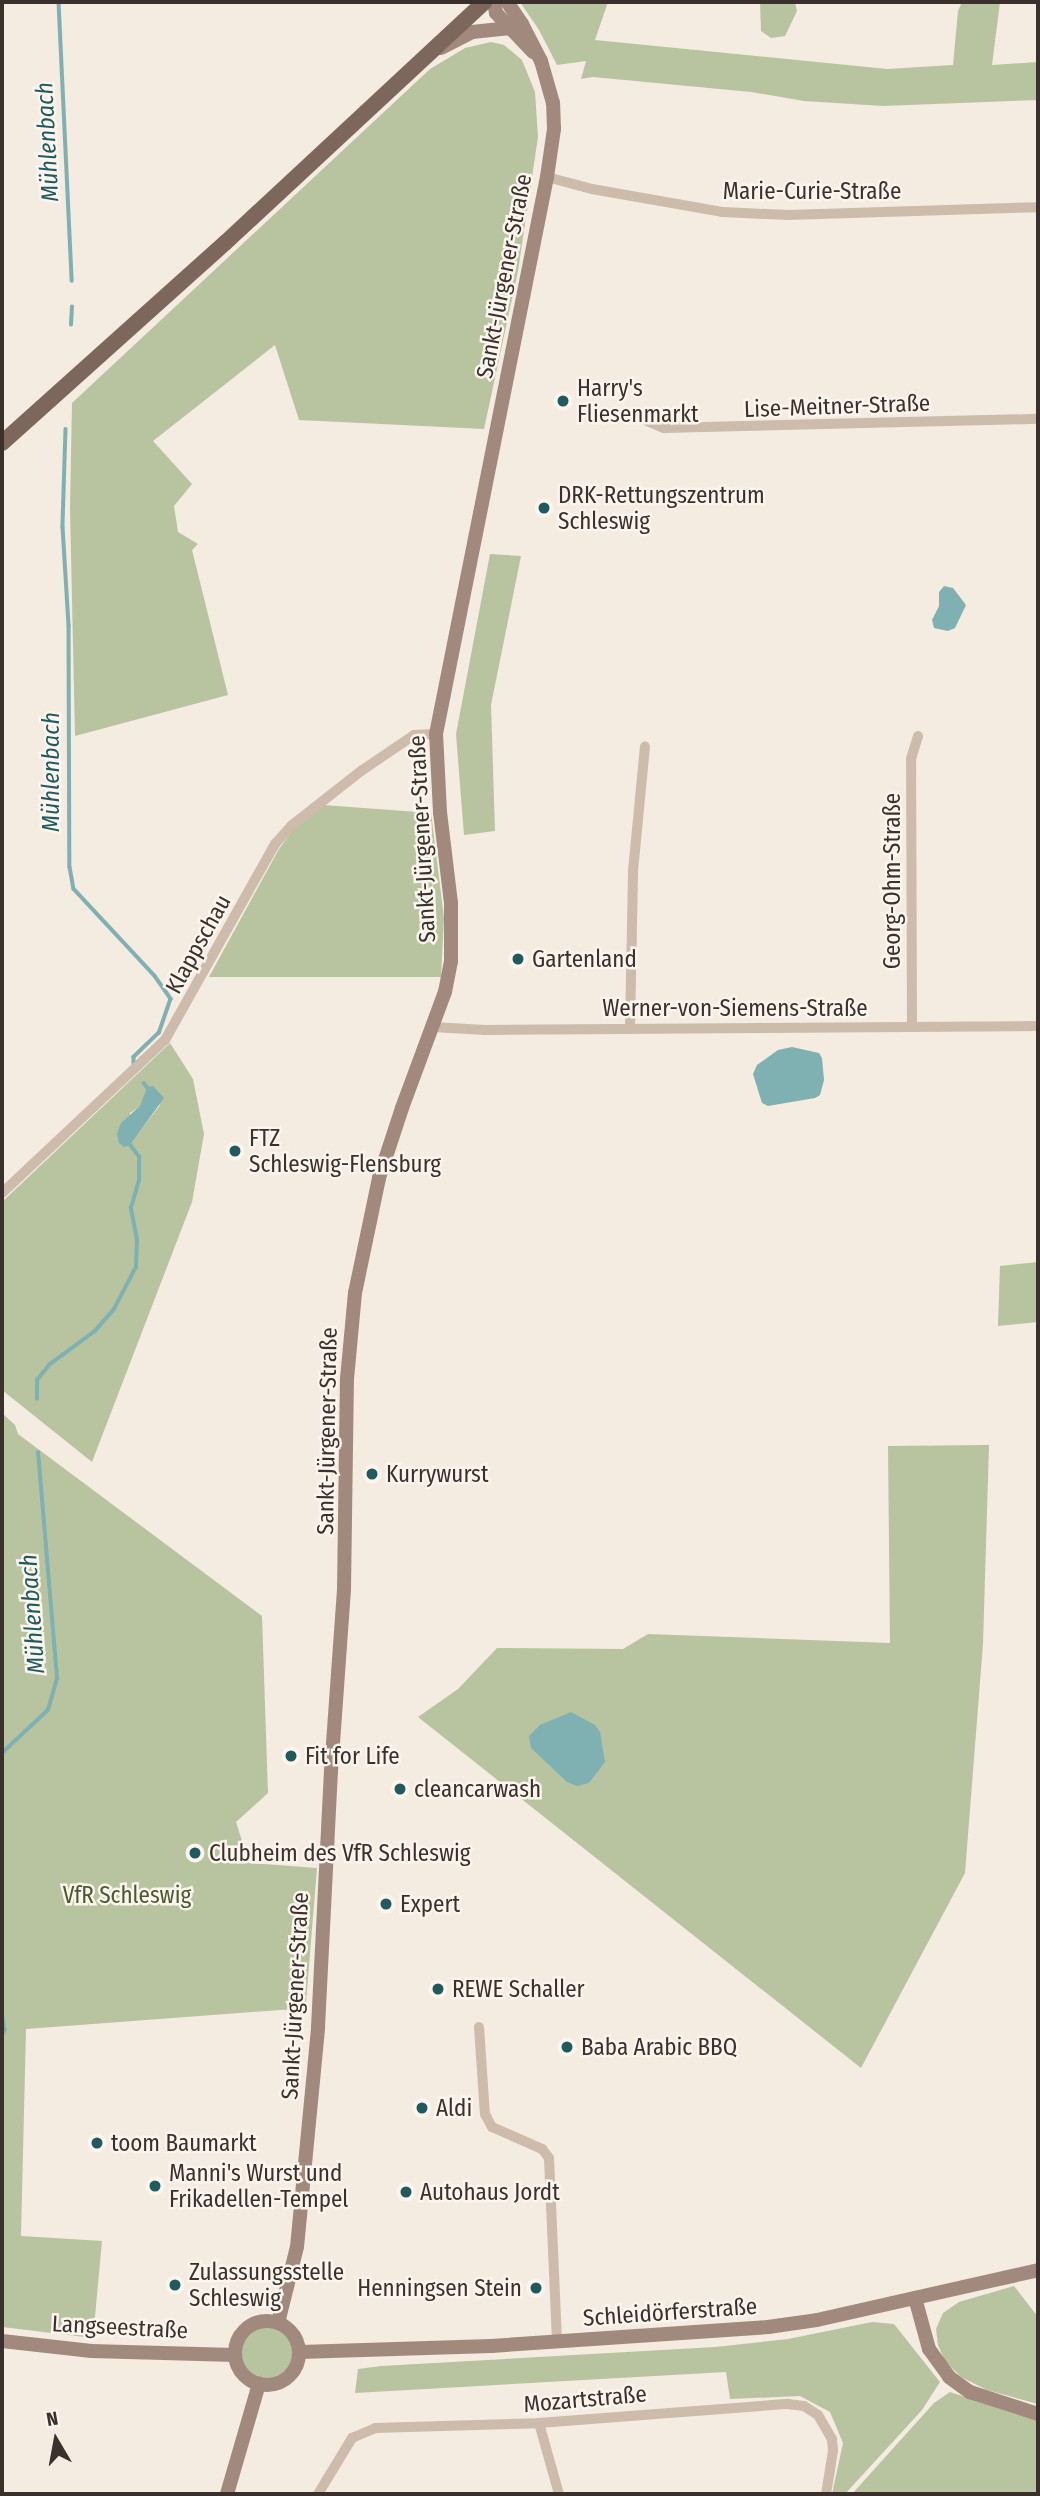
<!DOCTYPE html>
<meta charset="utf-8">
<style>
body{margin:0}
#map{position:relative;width:1040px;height:2496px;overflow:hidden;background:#f4ebe1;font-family:"Fira Sans Condensed",sans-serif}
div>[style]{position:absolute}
.green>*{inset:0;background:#b8c4a0}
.round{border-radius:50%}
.water>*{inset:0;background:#7fb0b2}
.stream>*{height:3.5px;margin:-1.75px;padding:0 1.75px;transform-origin:1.75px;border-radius:1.75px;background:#7fb0b2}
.street>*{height:10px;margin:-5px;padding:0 5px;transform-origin:5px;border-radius:5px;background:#cdbbac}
.secondary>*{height:14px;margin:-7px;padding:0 7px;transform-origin:7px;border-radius:7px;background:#a18a7d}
.secondary>.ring{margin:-7px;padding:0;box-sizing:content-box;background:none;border:14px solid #a18a7d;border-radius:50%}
.primary>*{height:16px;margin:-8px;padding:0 8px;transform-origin:8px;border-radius:8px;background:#7d675c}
.dots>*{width:19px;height:19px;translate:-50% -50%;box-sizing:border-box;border:4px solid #fbf5ee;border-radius:50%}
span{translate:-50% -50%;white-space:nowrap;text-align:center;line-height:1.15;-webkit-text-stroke:5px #fbf5ee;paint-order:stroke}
.street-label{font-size:23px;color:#3b302b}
.poi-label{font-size:23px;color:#3b302b}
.left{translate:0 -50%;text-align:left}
.right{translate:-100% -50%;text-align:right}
.park-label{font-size:23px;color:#4a5a2e}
.water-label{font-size:24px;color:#1f5a5e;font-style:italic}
.frame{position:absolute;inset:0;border:4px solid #3b302b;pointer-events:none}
.north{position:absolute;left:21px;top:2405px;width:70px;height:70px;-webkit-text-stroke:5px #fbf5ee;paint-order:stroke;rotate:350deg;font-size:19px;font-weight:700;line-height:28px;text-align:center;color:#3b302b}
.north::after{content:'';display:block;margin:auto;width:24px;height:32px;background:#3b302b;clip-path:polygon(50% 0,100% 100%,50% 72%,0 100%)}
</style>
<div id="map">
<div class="green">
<i style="clip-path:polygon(520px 2px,608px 2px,595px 40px,887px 69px,953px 65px,958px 11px,962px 2px,1000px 2px,992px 65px,1038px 62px,1038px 100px,883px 106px,804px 101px,751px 92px,593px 77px,581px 79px,586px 61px,557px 65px,539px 30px)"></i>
<i style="clip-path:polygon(760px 2px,795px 2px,797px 11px,785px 36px,771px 38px,761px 31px)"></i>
<i style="clip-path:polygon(491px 42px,504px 45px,522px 60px,535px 92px,538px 137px,518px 271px,484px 429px,299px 420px,275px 345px,153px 441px,192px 484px,174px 506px,178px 532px,198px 544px,192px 550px,228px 695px,75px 736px,70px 508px,72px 403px,430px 69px,465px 48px)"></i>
<i style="clip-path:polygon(490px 554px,521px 556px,491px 705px,495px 831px,464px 835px,456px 734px)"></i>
<i style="clip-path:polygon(323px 805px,431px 813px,444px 918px,441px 977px,209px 977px,279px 849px,296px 826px)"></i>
<i style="clip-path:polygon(evenodd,170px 1043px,193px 1079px,204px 1134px,192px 1202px,92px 1462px,2px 1390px,2px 1202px,170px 1043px,146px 1090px,160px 1105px,130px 1144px,130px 1113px,141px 1106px,146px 1090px)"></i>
<i style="clip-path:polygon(1038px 1262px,1038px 1322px,998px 1326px,1000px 1266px)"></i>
<i style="clip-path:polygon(2px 1413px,15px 1425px,18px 1434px,262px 1616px,268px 1793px,236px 1822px,249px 1863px,317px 1868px,306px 2003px,294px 2009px,26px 2029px,21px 2236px,102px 2241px,93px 2338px,2px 2327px)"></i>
<i style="clip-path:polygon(989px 1445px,983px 1644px,965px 1873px,861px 2068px,418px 1717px,458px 1689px,497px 1648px,623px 1649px,648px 1634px,890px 1643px,888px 1446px)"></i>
<i style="clip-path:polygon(1014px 2286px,1038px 2317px,1038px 2404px,987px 2390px,961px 2377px,945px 2361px,938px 2345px,936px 2329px,943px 2313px,959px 2302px)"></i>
<i style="clip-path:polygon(872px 2322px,894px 2324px,940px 2382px,922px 2410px,845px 2494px,832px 2494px,843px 2443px,830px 2412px,800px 2396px,730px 2399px,726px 2372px,355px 2393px,358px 2369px,381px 2366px,715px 2347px,788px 2339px)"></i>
<i class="round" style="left:241px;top:2327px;width:52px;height:52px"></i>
<i style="clip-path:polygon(950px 2392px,1038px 2421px,1038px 2494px,852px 2494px,934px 2403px)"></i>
</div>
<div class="water">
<i style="clip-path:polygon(944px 586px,953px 588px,966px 605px,955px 628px,948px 631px,934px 628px,932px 620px,939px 606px,939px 592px)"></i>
<i style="clip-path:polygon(792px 1047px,819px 1053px,822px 1058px,824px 1080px,820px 1095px,815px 1098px,768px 1106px,762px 1103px,753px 1074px,757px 1065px,778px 1050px)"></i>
<i style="clip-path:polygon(153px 1086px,164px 1098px,130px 1145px,124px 1147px,119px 1143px,117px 1134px,121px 1123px,140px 1106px,147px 1087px)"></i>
<i style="clip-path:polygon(571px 1712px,595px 1725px,600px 1732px,605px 1762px,589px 1783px,577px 1786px,567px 1782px,531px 1748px,529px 1736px,540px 1725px)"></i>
</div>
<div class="stream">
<i style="left:59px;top:2px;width:279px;rotate:87.3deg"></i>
<i style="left:71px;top:325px;width:18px;rotate:-87deg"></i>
<i style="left:66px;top:429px;width:98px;rotate:91.8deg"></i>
<i style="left:63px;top:527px;width:99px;rotate:86.5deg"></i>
<i style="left:69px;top:626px;width:241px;rotate:89.8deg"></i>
<i style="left:70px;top:867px;width:22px;rotate:80deg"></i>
<i style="left:74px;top:889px;width:119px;rotate:47deg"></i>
<i style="left:155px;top:976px;width:28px;rotate:55deg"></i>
<i style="left:171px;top:999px;width:36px;rotate:109deg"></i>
<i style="left:159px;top:1033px;width:35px;rotate:136deg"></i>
<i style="left:134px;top:1057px;width:8px;rotate:90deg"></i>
<i style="left:144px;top:1083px;width:5px;rotate:53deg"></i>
<i style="left:37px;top:1399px;width:19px;rotate:-90deg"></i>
<i style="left:37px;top:1380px;width:19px;rotate:-51deg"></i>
<i style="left:49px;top:1365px;width:57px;rotate:-36.5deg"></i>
<i style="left:95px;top:1331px;width:29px;rotate:-49deg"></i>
<i style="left:114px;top:1309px;width:47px;rotate:-62.4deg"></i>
<i style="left:136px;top:1267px;width:27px;rotate:-88deg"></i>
<i style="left:137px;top:1240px;width:33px;rotate:-101deg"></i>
<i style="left:131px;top:1208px;width:29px;rotate:-74deg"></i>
<i style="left:139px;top:1180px;width:23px;rotate:-90deg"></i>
<i style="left:139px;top:1157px;width:15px;rotate:-127deg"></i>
<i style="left:2px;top:1753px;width:63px;rotate:-43.1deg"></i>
<i style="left:48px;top:1710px;width:33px;rotate:-74deg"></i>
<i style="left:57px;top:1678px;width:226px;rotate:-94.8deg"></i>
<i style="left:2px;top:2013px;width:17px;rotate:80deg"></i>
<i style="left:5px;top:2030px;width:7px;rotate:117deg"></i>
</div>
<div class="street">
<i style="left:547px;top:177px;width:47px;rotate:14.9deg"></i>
<i style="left:592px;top:189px;width:132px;rotate:10deg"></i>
<i style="left:722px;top:212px;width:66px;rotate:2.6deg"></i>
<i style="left:788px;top:215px;width:250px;rotate:-1.8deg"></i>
<i style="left:640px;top:418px;width:26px;rotate:23deg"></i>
<i style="left:664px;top:428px;width:374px;rotate:-1.4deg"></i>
<i style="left:433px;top:1027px;width:52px;rotate:3.3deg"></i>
<i style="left:485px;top:1030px;width:553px;rotate:-0.41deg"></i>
<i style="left:912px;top:1027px;width:268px;rotate:-90.2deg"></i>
<i style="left:911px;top:759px;width:24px;rotate:-73deg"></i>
<i style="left:630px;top:1029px;width:158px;rotate:-88.9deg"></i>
<i style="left:633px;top:871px;width:125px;rotate:-84.5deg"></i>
<i style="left:2px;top:1193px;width:224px;rotate:-43.2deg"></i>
<i style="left:165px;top:1040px;width:225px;rotate:-60.7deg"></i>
<i style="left:275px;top:844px;width:24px;rotate:-48deg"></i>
<i style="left:291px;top:826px;width:89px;rotate:-38.2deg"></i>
<i style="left:361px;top:771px;width:64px;rotate:-34.2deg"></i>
<i style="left:414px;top:735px;width:22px;rotate:-3deg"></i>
<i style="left:479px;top:2027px;width:87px;rotate:86.1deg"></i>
<i style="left:485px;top:2114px;width:15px;rotate:62deg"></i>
<i style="left:492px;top:2127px;width:55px;rotate:23.7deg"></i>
<i style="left:542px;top:2149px;width:11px;rotate:52deg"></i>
<i style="left:549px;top:2158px;width:185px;rotate:87.5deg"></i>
<i style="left:539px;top:2423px;width:74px;rotate:74.3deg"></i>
<i style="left:318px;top:2494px;width:66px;rotate:-58.7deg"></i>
<i style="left:352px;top:2438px;width:25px;rotate:-23deg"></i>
<i style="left:375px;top:2428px;width:164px;rotate:-1.7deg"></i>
<i style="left:539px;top:2423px;width:250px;rotate:-4.4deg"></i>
<i style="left:788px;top:2404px;width:16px;rotate:7deg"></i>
<i style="left:804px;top:2406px;width:17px;rotate:33deg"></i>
<i style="left:818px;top:2415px;width:28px;rotate:60deg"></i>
<i style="left:832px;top:2439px;width:12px;rotate:85deg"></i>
<i style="left:833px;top:2451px;width:44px;rotate:99.2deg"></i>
</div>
<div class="secondary">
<i style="left:494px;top:2px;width:11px;rotate:80deg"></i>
<i style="left:496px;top:13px;width:54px;rotate:46.5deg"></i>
<i style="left:441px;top:48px;width:35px;rotate:-27deg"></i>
<i style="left:472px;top:32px;width:36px;rotate:-6deg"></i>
<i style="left:915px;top:2298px;width:53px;rotate:74.6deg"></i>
<i style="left:929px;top:2349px;width:34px;rotate:54deg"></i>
<i style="left:949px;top:2377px;width:26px;rotate:36deg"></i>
<i style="left:970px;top:2392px;width:71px;rotate:17.9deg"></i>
<i class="ring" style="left:235px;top:2321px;width:50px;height:50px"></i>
<i style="left:278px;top:2323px;width:78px;rotate:-76deg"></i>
<i style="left:297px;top:2247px;width:221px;rotate:-84.5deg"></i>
<i style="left:318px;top:2027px;width:256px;rotate:-87.1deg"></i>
<i style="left:331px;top:1771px;width:181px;rotate:-85.9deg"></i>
<i style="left:344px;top:1590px;width:211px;rotate:-89.2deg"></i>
<i style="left:347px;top:1379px;width:86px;rotate:-84.7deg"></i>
<i style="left:355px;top:1293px;width:117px;rotate:-78.2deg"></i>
<i style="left:379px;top:1178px;width:74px;rotate:-71.8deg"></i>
<i style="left:402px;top:1108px;width:124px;rotate:-69.7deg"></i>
<i style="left:445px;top:992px;width:32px;rotate:-79deg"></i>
<i style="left:451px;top:961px;width:58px;rotate:-90deg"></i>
<i style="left:451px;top:903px;width:92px;rotate:-96.9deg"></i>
<i style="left:440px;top:812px;width:78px;rotate:-92.9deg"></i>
<i style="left:436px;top:734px;width:568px;rotate:-78.73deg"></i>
<i style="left:547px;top:177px;width:49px;rotate:-81.7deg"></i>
<i style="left:554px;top:129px;width:26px;rotate:-92deg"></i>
<i style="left:553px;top:103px;width:44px;rotate:-105.9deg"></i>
<i style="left:541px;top:61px;width:42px;rotate:-117.2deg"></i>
<i style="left:522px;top:24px;width:27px;rotate:-124deg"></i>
<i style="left:2px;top:2341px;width:90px;rotate:6.4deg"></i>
<i style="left:91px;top:2351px;width:144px;rotate:1.6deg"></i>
<i style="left:300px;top:2352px;width:191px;rotate:-1.8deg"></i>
<i style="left:491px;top:2346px;width:278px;rotate:-3.9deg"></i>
<i style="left:768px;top:2327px;width:49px;rotate:-8.1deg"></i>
<i style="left:817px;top:2320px;width:227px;rotate:-12.7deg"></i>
<i style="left:227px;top:2494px;width:115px;rotate:-73.8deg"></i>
</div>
<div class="primary">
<i style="left:2px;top:443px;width:300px;rotate:-41.9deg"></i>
<i style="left:225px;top:243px;width:354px;rotate:-42.9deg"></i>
</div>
<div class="dots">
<i style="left:563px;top:401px;background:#1f5a5e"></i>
<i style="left:544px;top:508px;background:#1f5a5e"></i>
<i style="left:518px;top:959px;background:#1f5a5e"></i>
<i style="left:235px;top:1151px;background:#1f5a5e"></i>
<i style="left:372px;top:1474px;background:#1f5a5e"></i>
<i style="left:291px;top:1756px;background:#1f5a5e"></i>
<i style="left:400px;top:1789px;background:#1f5a5e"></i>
<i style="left:195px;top:1853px;background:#1f5a5e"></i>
<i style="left:386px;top:1904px;background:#1f5a5e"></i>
<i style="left:438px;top:1989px;background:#1f5a5e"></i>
<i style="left:567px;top:2047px;background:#1f5a5e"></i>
<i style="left:422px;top:2108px;background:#1f5a5e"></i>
<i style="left:97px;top:2143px;background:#1f5a5e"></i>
<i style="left:155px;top:2186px;background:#1f5a5e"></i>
<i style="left:406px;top:2192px;background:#1f5a5e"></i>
<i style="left:175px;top:2285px;background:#1f5a5e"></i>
<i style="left:536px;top:2288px;background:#1f5a5e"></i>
</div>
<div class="street-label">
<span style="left:812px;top:191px">Marie-Curie-Straße</span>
<span style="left:504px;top:276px;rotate:-79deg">Sankt-Jürgener-Straße</span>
<span style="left:837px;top:406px;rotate:-2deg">Lise-Meitner-Straße</span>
<span style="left:422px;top:839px;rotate:-93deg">Sankt-Jürgener-Straße</span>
<span style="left:892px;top:881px;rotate:-90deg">Georg-Ohm-Straße</span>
<span style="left:198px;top:944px;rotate:-61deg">Klappschau</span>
<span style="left:735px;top:1008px">Werner-von-Siemens-Straße</span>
<span style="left:327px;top:1431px;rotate:-89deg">Sankt-Jürgener-Straße</span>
<span style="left:295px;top:1996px;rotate:-87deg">Sankt-Jürgener-Straße</span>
<span style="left:670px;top:2312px;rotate:-4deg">Schleidörferstraße</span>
<span style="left:120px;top:2327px;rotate:3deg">Langseestraße</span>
<span style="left:585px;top:2399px;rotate:-5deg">Mozartstraße</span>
</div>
<div class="poi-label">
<span class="left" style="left:577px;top:401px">Harry's<br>Fliesenmarkt</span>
<span class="left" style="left:558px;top:508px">DRK-Rettungszentrum<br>Schleswig</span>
<span class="left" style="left:532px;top:959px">Gartenland</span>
<span class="left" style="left:249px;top:1151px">FTZ<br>Schleswig-Flensburg</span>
<span class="left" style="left:386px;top:1474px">Kurrywurst</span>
<span class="left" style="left:305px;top:1756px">Fit for Life</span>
<span class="left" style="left:414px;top:1789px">cleancarwash</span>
<span class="left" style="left:209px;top:1853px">Clubheim des VfR Schleswig</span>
<span class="left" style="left:400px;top:1904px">Expert</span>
<span class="left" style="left:452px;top:1989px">REWE Schaller</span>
<span class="left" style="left:581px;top:2047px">Baba Arabic BBQ</span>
<span class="left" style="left:436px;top:2108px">Aldi</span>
<span class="left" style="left:111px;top:2143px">toom Baumarkt</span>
<span class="left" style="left:169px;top:2186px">Manni's Wurst und<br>Frikadellen-Tempel</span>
<span class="left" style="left:420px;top:2192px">Autohaus Jordt</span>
<span class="left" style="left:189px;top:2285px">Zulassungsstelle<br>Schleswig</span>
<span class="right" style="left:522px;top:2288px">Henningsen Stein</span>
</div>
<div class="park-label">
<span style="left:127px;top:1895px">VfR Schleswig</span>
</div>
<div class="water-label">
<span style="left:48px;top:142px;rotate:-93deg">Mühlenbach</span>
<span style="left:52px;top:772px;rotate:-90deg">Mühlenbach</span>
<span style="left:33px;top:1614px;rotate:-94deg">Mühlenbach</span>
</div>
<div class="frame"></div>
<div class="north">N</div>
</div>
